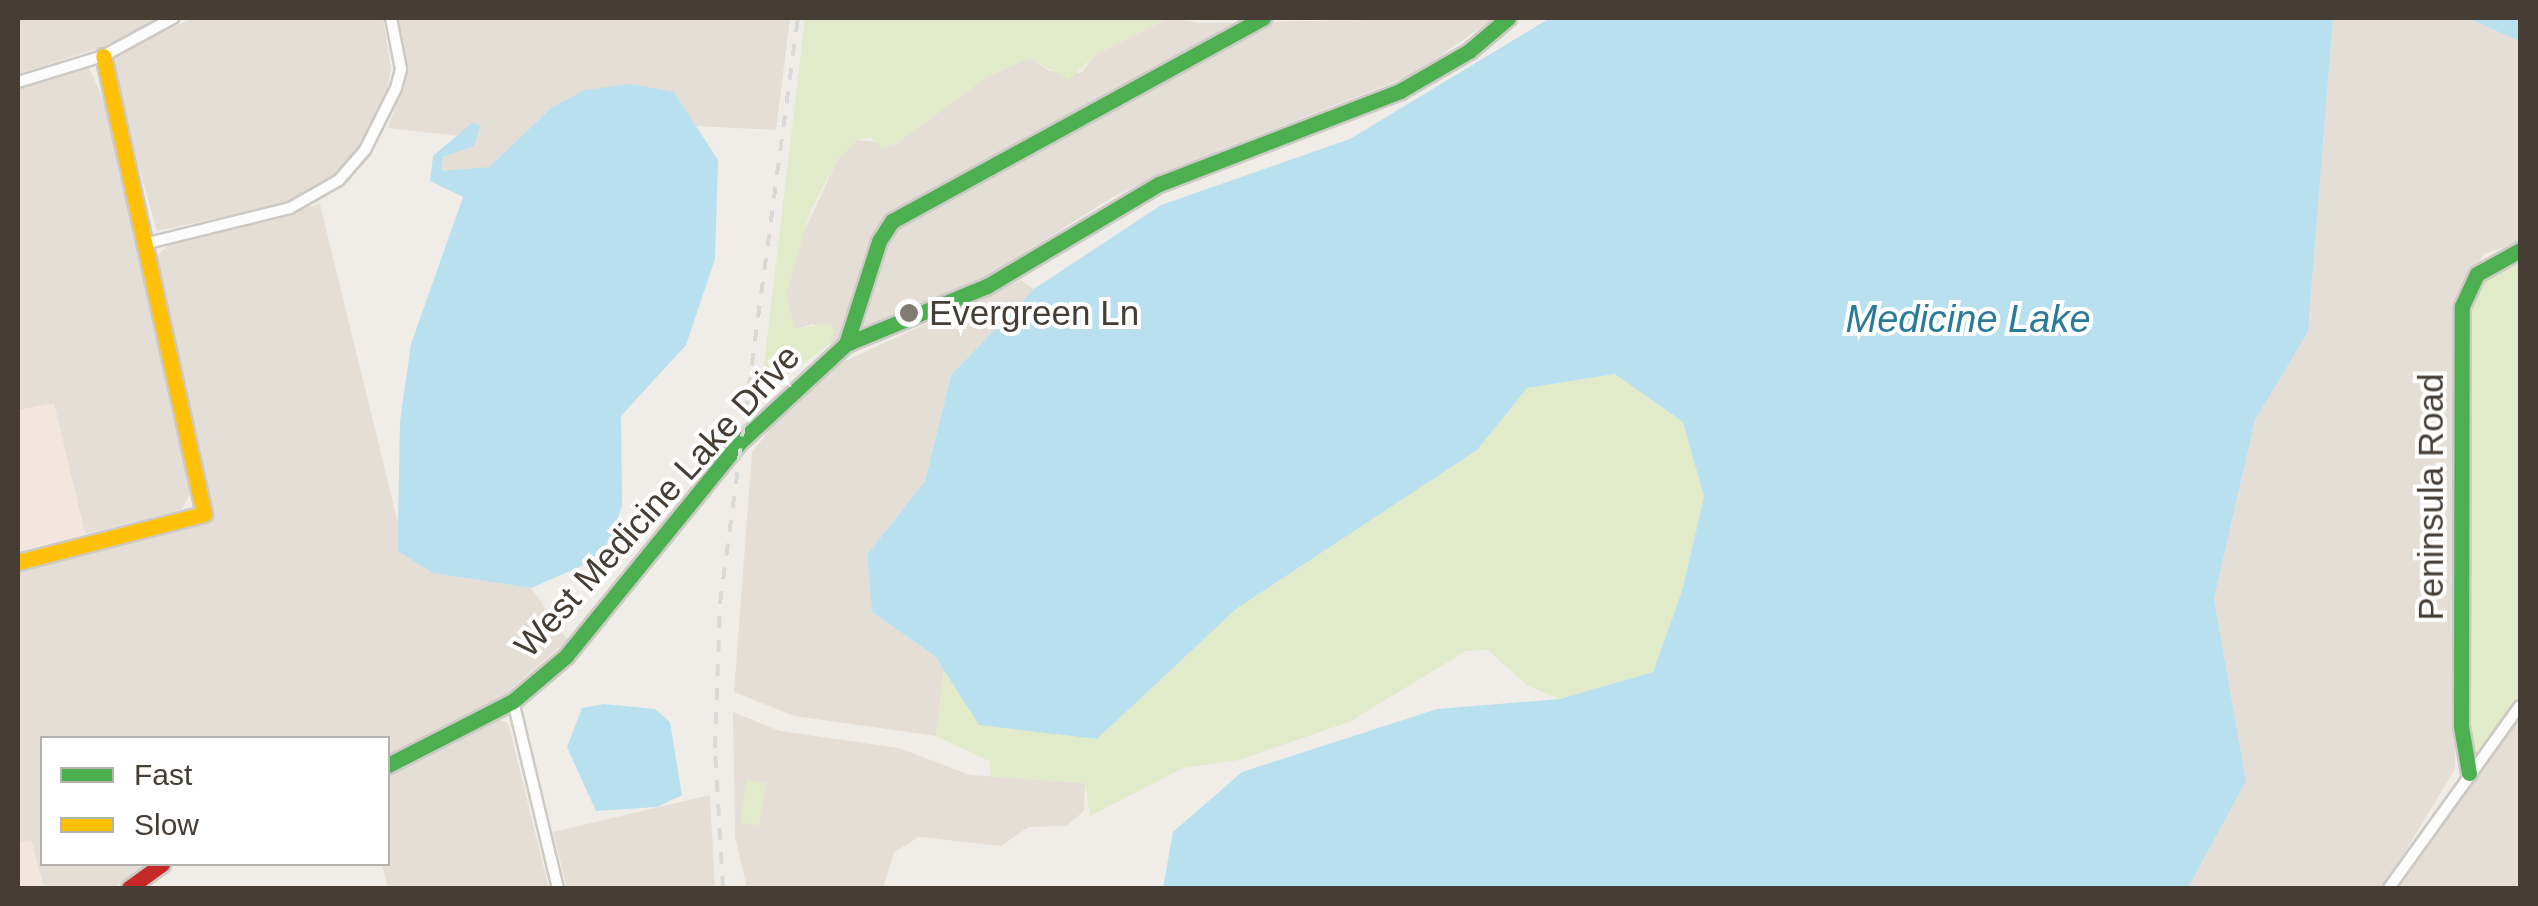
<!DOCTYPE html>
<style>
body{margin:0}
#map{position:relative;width:2538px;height:906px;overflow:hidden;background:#f0ede9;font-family:Arial,sans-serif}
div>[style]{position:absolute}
.residential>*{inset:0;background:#e4ded6}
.commercial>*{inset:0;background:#f3e6dc}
.green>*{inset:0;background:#e1eac9;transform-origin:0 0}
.water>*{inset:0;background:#b9e0ef}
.roads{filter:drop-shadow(2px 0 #cdc9c5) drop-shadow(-2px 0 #cdc9c5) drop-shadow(0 2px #cdc9c5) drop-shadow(0 -2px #cdc9c5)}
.street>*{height:10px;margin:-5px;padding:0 5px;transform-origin:5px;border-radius:5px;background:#fdfcfc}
.fast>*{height:15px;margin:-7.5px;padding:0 7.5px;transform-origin:7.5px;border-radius:7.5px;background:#4caf50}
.slow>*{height:15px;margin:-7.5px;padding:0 7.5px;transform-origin:7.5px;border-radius:7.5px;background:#ffc107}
.jam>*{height:15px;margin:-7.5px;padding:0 7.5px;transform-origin:7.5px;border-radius:7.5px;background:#c62828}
.rail>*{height:4px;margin-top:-2px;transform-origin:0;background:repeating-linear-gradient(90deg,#d9d9d8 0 12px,transparent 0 24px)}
.dots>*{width:28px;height:28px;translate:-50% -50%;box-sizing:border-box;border:5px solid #fff;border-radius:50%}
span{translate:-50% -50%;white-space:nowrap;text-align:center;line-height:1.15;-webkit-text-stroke:8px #fff;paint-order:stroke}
.poi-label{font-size:35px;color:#463d35}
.left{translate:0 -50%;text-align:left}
.street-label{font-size:35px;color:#463d35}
.water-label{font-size:38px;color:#2a7a9a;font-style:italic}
.frame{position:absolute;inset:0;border:20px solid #463d35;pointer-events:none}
.legend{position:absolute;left:40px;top:736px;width:350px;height:130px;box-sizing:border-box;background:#fff;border:2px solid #b5b1ae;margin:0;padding:12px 18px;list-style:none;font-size:30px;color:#463d35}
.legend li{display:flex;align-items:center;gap:20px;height:50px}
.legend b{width:50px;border:2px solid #b5b1ae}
</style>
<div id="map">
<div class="residential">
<i style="clip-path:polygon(18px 18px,162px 18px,102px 47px,18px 74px)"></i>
<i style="clip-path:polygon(193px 18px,383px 18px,391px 68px,385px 103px,368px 137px,325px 186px,289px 203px,157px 231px,111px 68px,116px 55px)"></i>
<i style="clip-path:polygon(397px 18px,790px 18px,776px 130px,696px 126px,674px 92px,551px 108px,489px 167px,440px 172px,443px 157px,462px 146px,473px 122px,459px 136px,388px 128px,404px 83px)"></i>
<i style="clip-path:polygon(1169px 18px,1200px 23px,1495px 18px,1412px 75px,1174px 168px,1113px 197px,985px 277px,828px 345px,834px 332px,813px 324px,795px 329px,786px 296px,795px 252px,837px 160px,857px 140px,896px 144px,985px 78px,1030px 58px,1050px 71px,1081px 73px,1095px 55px)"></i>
<i style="clip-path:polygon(2333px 18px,2468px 18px,2520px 41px,2520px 242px,2484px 254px,2453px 301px,2455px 769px,2383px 888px,2188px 888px,2246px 781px,2214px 599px,2255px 420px,2308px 332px)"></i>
<i style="clip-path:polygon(89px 68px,112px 117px,191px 493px,181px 510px,85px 534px,54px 404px,18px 410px,18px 88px)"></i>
<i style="clip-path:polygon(320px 204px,398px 523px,398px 551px,432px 573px,531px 588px,568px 640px,495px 703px,388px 757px,388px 738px,42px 738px,42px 864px,145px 864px,114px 888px,44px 888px,31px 840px,18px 843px,18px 565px,209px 504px,157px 255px,174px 241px)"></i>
<i style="clip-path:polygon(1021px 280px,1034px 289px,951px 375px,925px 481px,867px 555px,872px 612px,935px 656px,944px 670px,936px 736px,794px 716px,734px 692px,752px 452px,804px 387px,832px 367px)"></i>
<i style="clip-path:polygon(733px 712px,780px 731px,899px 748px,970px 775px,1085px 783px,1084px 811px,1066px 826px,1029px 827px,1001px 846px,919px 837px,894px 852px,883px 888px,747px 888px,735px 837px)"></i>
<i style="clip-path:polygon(2520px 717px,2520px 888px,2399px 888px,2481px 771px)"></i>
<i style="clip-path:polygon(497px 719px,508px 723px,549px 888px,388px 888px,382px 864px,388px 864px,388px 775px)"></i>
<i style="clip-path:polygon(710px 795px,715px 888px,567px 888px,553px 832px)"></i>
</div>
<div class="commercial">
<i style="clip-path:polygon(54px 403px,85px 534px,18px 551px,18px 410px)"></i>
<i style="clip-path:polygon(31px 840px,44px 888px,18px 888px,18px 843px)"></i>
</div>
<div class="green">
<i style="clip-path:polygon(805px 18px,1169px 18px,1095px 55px,1069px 80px,1030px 58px,985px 78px,896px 144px,882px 149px,870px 137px,857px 140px,837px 160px,810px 212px,786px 296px,795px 329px,830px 323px,835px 332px,828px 345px,775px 384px,762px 382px)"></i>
<i style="clip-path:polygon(2520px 250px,2520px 706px,2469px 773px,2463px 749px,2468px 289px)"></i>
<i style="clip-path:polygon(1615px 374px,1683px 422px,1704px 497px,1682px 591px,1653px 672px,1560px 699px,1528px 686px,1488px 650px,1466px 651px,1349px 722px,1239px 760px,1183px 768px,1090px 816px,1085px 783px,991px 777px,989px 761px,936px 736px,944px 670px,979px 725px,1097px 739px,1236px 609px,1477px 450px,1527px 388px)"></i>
<i style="left:747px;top:780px;width:19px;height:43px;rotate:9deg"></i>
</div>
<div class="water">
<i style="clip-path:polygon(1550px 18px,2333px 18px,2308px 332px,2255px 420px,2214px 599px,2246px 781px,2188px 888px,1163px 888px,1173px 832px,1242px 772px,1437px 709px,1560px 699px,1653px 672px,1682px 591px,1704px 497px,1683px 422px,1615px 374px,1527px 388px,1477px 450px,1236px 609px,1097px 739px,979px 725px,935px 656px,872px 612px,867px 555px,925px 481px,951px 375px,1034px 289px,1161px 205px,1350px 139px)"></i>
<i style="clip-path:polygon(2468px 18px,2520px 18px,2520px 41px,2517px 40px)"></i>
<i style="clip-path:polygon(631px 84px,674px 92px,718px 160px,715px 259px,686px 345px,621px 416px,622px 506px,609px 545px,586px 564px,531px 588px,432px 573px,398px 551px,398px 523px,400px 421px,411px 344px,463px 197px,430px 181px,433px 156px,473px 122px,480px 126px,474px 146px,443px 157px,441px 171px,489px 167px,551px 108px,585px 90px)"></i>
<i style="clip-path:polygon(604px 704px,655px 709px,670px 722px,682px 795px,657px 807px,596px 811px,567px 747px,582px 708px)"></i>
</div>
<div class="roads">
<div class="street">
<i style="left:18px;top:82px;width:89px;rotate:-17deg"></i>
<i style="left:103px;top:56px;width:80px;rotate:-28.5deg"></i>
<i style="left:148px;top:243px;width:146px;rotate:-13.8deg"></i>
<i style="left:290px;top:208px;width:56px;rotate:-29.7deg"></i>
<i style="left:339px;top:180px;width:40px;rotate:-49deg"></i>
<i style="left:365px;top:150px;width:69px;rotate:-63.4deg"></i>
<i style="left:396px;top:88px;width:20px;rotate:-75deg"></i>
<i style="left:401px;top:69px;width:52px;rotate:-101.1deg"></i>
<i style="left:513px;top:701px;width:192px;rotate:76.5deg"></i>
<i style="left:2389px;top:888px;width:224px;rotate:-54.3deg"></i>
</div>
<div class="fast">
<i style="left:846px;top:344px;width:108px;rotate:-72.2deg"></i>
<i style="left:879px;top:241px;width:24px;rotate:-57deg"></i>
<i style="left:892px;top:221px;width:423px;rotate:-28.7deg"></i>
<i style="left:388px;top:765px;width:140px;rotate:-27.1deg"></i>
<i style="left:513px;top:701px;width:70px;rotate:-40.3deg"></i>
<i style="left:566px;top:656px;width:274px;rotate:-50.9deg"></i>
<i style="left:739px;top:443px;width:146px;rotate:-42.8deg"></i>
<i style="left:846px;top:344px;width:152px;rotate:-22.4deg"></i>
<i style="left:987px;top:286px;width:200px;rotate:-30.7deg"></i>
<i style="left:1159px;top:184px;width:258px;rotate:-21.1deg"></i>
<i style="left:1400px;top:91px;width:80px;rotate:-30.1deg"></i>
<i style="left:1469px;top:51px;width:51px;rotate:-40.2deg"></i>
<i style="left:2469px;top:773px;width:48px;rotate:-99.7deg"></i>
<i style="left:2461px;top:726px;width:420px;rotate:-89.9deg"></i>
<i style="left:2462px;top:306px;width:35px;rotate:-65deg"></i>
<i style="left:2477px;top:274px;width:49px;rotate:-29.2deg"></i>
</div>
<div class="slow">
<i style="left:18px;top:562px;width:192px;rotate:-14.5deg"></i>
<i style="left:204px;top:514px;width:469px;rotate:-102.4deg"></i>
</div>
<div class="jam">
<i style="left:129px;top:888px;width:41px;rotate:-36deg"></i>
</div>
</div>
<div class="rail">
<i style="left:723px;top:888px;width:140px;rotate:-93.3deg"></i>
<i style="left:715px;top:748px;width:145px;rotate:-88deg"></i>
<i style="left:720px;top:603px;width:590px;rotate:-82.41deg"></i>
</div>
<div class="dots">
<i style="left:909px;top:313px;background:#827b74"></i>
</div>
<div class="poi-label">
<span class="left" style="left:929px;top:313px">Evergreen Ln</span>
</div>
<div class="street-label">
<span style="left:2431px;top:497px;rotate:-90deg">Peninsula Road</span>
<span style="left:657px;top:501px;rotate:-48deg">West Medicine Lake Drive</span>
</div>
<div class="water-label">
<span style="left:1968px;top:320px">Medicine Lake</span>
</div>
<div class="frame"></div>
<ul class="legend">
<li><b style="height:12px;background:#4caf50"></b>Fast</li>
<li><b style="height:12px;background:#ffc107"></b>Slow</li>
</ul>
</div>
